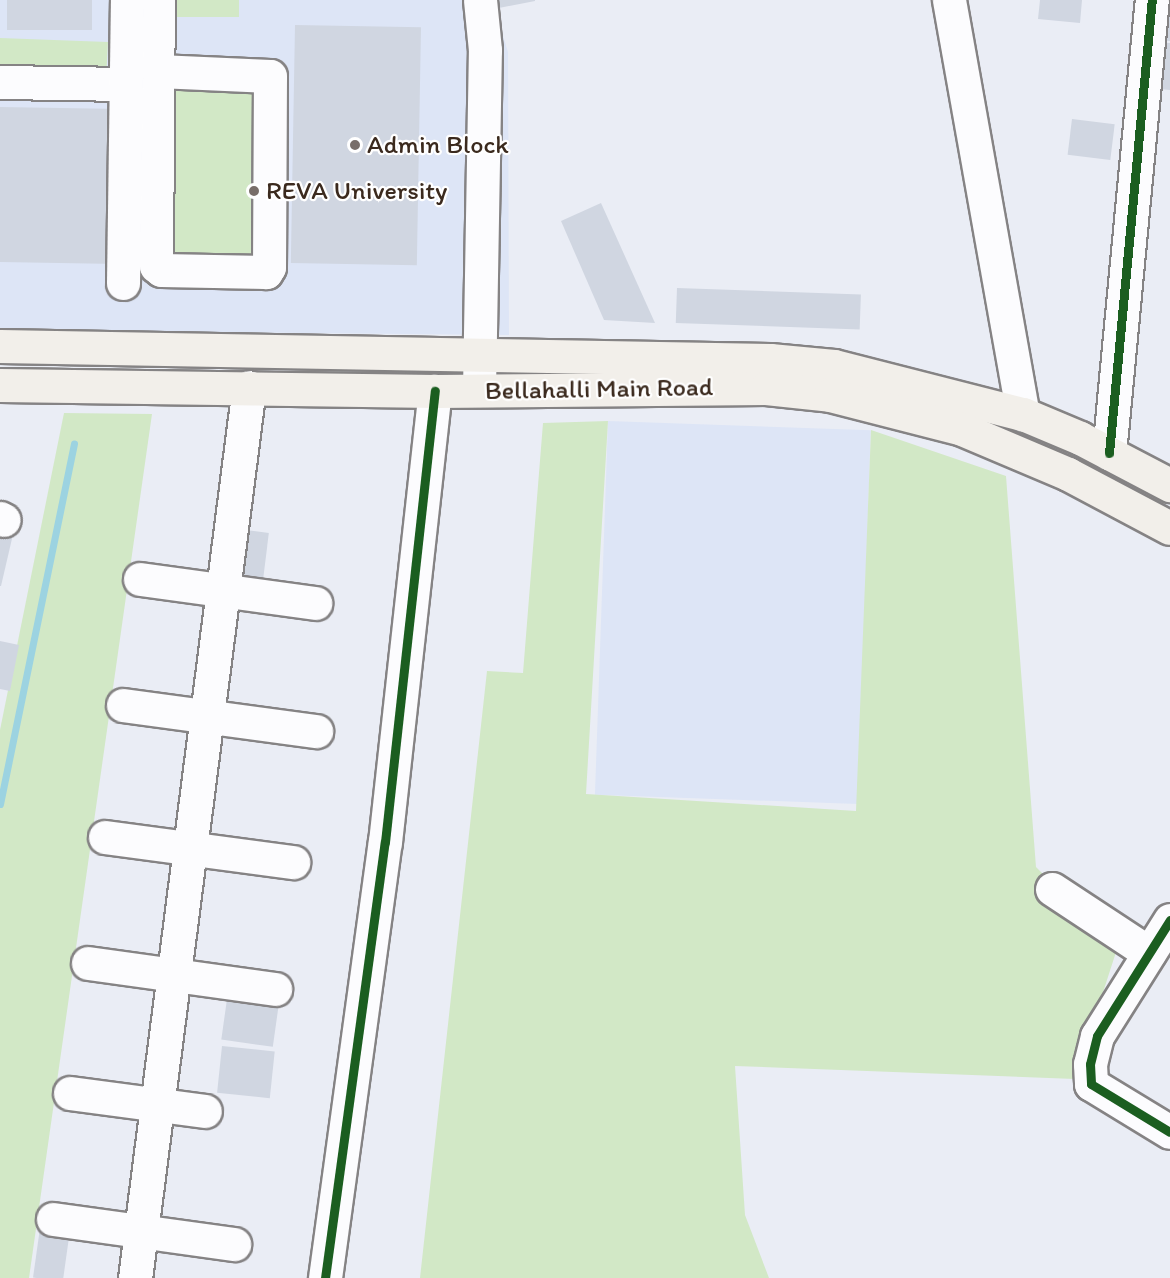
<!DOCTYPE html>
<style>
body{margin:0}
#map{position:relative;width:1170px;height:1278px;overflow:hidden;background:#eaedf5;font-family:Itim,sans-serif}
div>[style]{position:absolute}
.built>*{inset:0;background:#dde5f6;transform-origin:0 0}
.green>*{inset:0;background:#d2e8c6;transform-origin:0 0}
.stream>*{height:7px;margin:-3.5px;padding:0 3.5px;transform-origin:3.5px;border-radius:3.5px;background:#9cd3e1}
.building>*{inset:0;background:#d0d6e1;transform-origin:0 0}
.roads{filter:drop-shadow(2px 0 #858384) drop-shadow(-2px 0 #858384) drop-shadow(0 2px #858384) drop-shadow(0 -2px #858384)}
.minor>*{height:33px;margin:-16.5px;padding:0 16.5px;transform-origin:16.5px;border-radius:16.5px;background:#fcfcfe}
.major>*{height:33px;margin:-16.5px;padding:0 16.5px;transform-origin:16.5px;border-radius:16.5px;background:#f2efea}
.cycleway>*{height:9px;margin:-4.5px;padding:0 4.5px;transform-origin:4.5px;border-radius:4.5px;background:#1b5e20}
.dots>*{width:16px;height:16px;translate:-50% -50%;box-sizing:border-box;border:3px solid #fff;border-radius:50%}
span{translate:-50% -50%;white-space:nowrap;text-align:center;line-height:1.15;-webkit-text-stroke:4.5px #fff;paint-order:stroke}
.poi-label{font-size:26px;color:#3b2a1e}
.left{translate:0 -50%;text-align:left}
.street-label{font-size:26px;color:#3b2a1e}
</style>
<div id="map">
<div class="built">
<i style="clip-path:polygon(0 0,492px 0,508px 52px,509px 335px,0 330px)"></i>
<i style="left:608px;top:421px;width:263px;height:374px;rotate:2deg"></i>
</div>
<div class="green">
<i style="clip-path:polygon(0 0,0 38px,108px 42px,106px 80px,0 75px)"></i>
<i style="left:168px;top:0;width:71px;height:17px"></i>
<i style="left:258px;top:76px;width:182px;height:93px;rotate:89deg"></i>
<i style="clip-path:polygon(64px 413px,152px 414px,29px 1278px,0 1278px,0 730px)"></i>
<i style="clip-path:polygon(608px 421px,586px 794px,856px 811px,871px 430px,1006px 476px,1036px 867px,1117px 949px,1075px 1079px,735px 1066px,745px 1215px,769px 1278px,420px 1278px,487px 671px,523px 673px,543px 423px)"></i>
</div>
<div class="stream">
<i style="left:0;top:804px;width:368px;rotate:-78.4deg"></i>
</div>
<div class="building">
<i style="left:7px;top:0;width:85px;height:30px"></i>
<i style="clip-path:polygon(497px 0,535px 0,535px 1px,499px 8px)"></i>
<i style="clip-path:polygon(1040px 0,1082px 0,1080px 23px,1038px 19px)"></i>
<i style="clip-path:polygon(1159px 1px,1170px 2px,1170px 41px,1155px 40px)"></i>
<i style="left:295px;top:25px;width:126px;height:238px;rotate:1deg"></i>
<i style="clip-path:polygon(1154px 42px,1170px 43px,1170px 90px,1149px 88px)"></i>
<i style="left:0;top:107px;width:121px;height:155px;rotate:1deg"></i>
<i style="left:1072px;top:119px;width:43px;height:36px;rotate:7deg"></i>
<i style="clip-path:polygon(601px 203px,655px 323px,604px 320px,561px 221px)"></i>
<i style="left:677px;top:288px;width:184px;height:35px;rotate:2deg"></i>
<i style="clip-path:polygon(0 526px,14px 530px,1px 586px,0 586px)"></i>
<i style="left:245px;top:530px;width:24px;height:50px;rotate:7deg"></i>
<i style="clip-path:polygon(0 641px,19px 645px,10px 691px,0 689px)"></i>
<i style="left:228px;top:992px;width:52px;height:48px;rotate:8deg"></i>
<i style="left:222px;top:1046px;width:53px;height:47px;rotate:6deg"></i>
<i style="left:40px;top:1228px;width:30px;height:50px;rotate:8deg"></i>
</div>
<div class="roads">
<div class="minor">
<i style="left:949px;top:0;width:421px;rotate:79.9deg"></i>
<i style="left:158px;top:71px;width:112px;rotate:2.6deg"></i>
<i style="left:270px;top:76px;width:191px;rotate:90.3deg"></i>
<i style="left:269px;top:267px;width:6px;rotate:121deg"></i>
<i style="left:266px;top:272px;width:105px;rotate:-178.9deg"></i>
<i style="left:161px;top:270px;width:6px;rotate:-141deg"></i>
<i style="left:156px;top:266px;width:266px;rotate:-89.6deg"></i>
<i style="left:0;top:82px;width:127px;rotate:0.9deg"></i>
<i style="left:123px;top:283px;width:283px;rotate:-89.2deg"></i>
<i style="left:479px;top:390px;width:340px;rotate:-89deg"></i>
<i style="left:485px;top:50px;width:50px;rotate:-95.7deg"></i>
<i style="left:1109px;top:453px;width:455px;rotate:-84.6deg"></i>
<i style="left:0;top:518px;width:4px;rotate:27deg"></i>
<i style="left:140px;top:579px;width:177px;rotate:7.8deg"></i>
<i style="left:123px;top:705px;width:195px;rotate:7.7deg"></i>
<i style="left:105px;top:837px;width:190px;rotate:7.6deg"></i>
<i style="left:1052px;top:889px;width:116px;rotate:33.4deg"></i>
<i style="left:1170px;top:920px;width:137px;rotate:122.2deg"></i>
<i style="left:1097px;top:1036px;width:29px;rotate:104deg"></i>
<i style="left:1090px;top:1064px;width:20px;rotate:87deg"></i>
<i style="left:1091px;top:1084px;width:92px;rotate:31.3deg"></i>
<i style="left:88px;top:963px;width:189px;rotate:7.9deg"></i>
<i style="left:70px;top:1093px;width:136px;rotate:7.6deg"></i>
<i style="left:53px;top:1219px;width:183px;rotate:7.9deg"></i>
<i style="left:135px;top:1278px;width:898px;rotate:-82.71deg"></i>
<i style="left:325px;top:1278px;width:440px;rotate:-82.2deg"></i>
<i style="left:385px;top:842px;width:454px;rotate:-83.7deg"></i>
</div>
<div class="major">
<i style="left:0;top:346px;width:770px;rotate:1.04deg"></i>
<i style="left:770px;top:360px;width:64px;rotate:5.4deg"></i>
<i style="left:834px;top:366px;width:195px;rotate:14.3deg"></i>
<i style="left:1023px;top:414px;width:62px;rotate:22.8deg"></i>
<i style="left:1080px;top:438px;width:102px;rotate:27.6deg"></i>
<i style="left:0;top:385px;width:435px;rotate:0.8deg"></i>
<i style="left:435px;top:391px;width:331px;rotate:-0.5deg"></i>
<i style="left:766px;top:388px;width:64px;rotate:6.2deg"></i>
<i style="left:830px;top:395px;width:136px;rotate:14.4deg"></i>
<i style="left:962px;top:429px;width:115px;rotate:23deg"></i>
<i style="left:1068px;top:474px;width:115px;rotate:27.9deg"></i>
</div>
</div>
<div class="cycleway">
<i style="left:1109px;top:453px;width:455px;rotate:-84.6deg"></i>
<i style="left:1170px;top:920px;width:137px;rotate:122.2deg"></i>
<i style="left:1097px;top:1036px;width:29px;rotate:104deg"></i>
<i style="left:1090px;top:1064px;width:20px;rotate:87deg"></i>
<i style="left:1091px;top:1084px;width:92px;rotate:31.3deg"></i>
<i style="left:325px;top:1278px;width:440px;rotate:-82.2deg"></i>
<i style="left:385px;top:842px;width:454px;rotate:-83.7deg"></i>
</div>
<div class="dots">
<i style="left:355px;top:145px;background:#786e69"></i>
<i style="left:254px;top:191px;background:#786e69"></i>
</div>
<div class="poi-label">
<span class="left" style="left:367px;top:145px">Admin Block</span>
<span class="left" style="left:266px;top:191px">REVA University</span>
</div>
<div class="street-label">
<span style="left:599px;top:389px;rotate:-1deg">Bellahalli Main Road</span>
</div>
</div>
